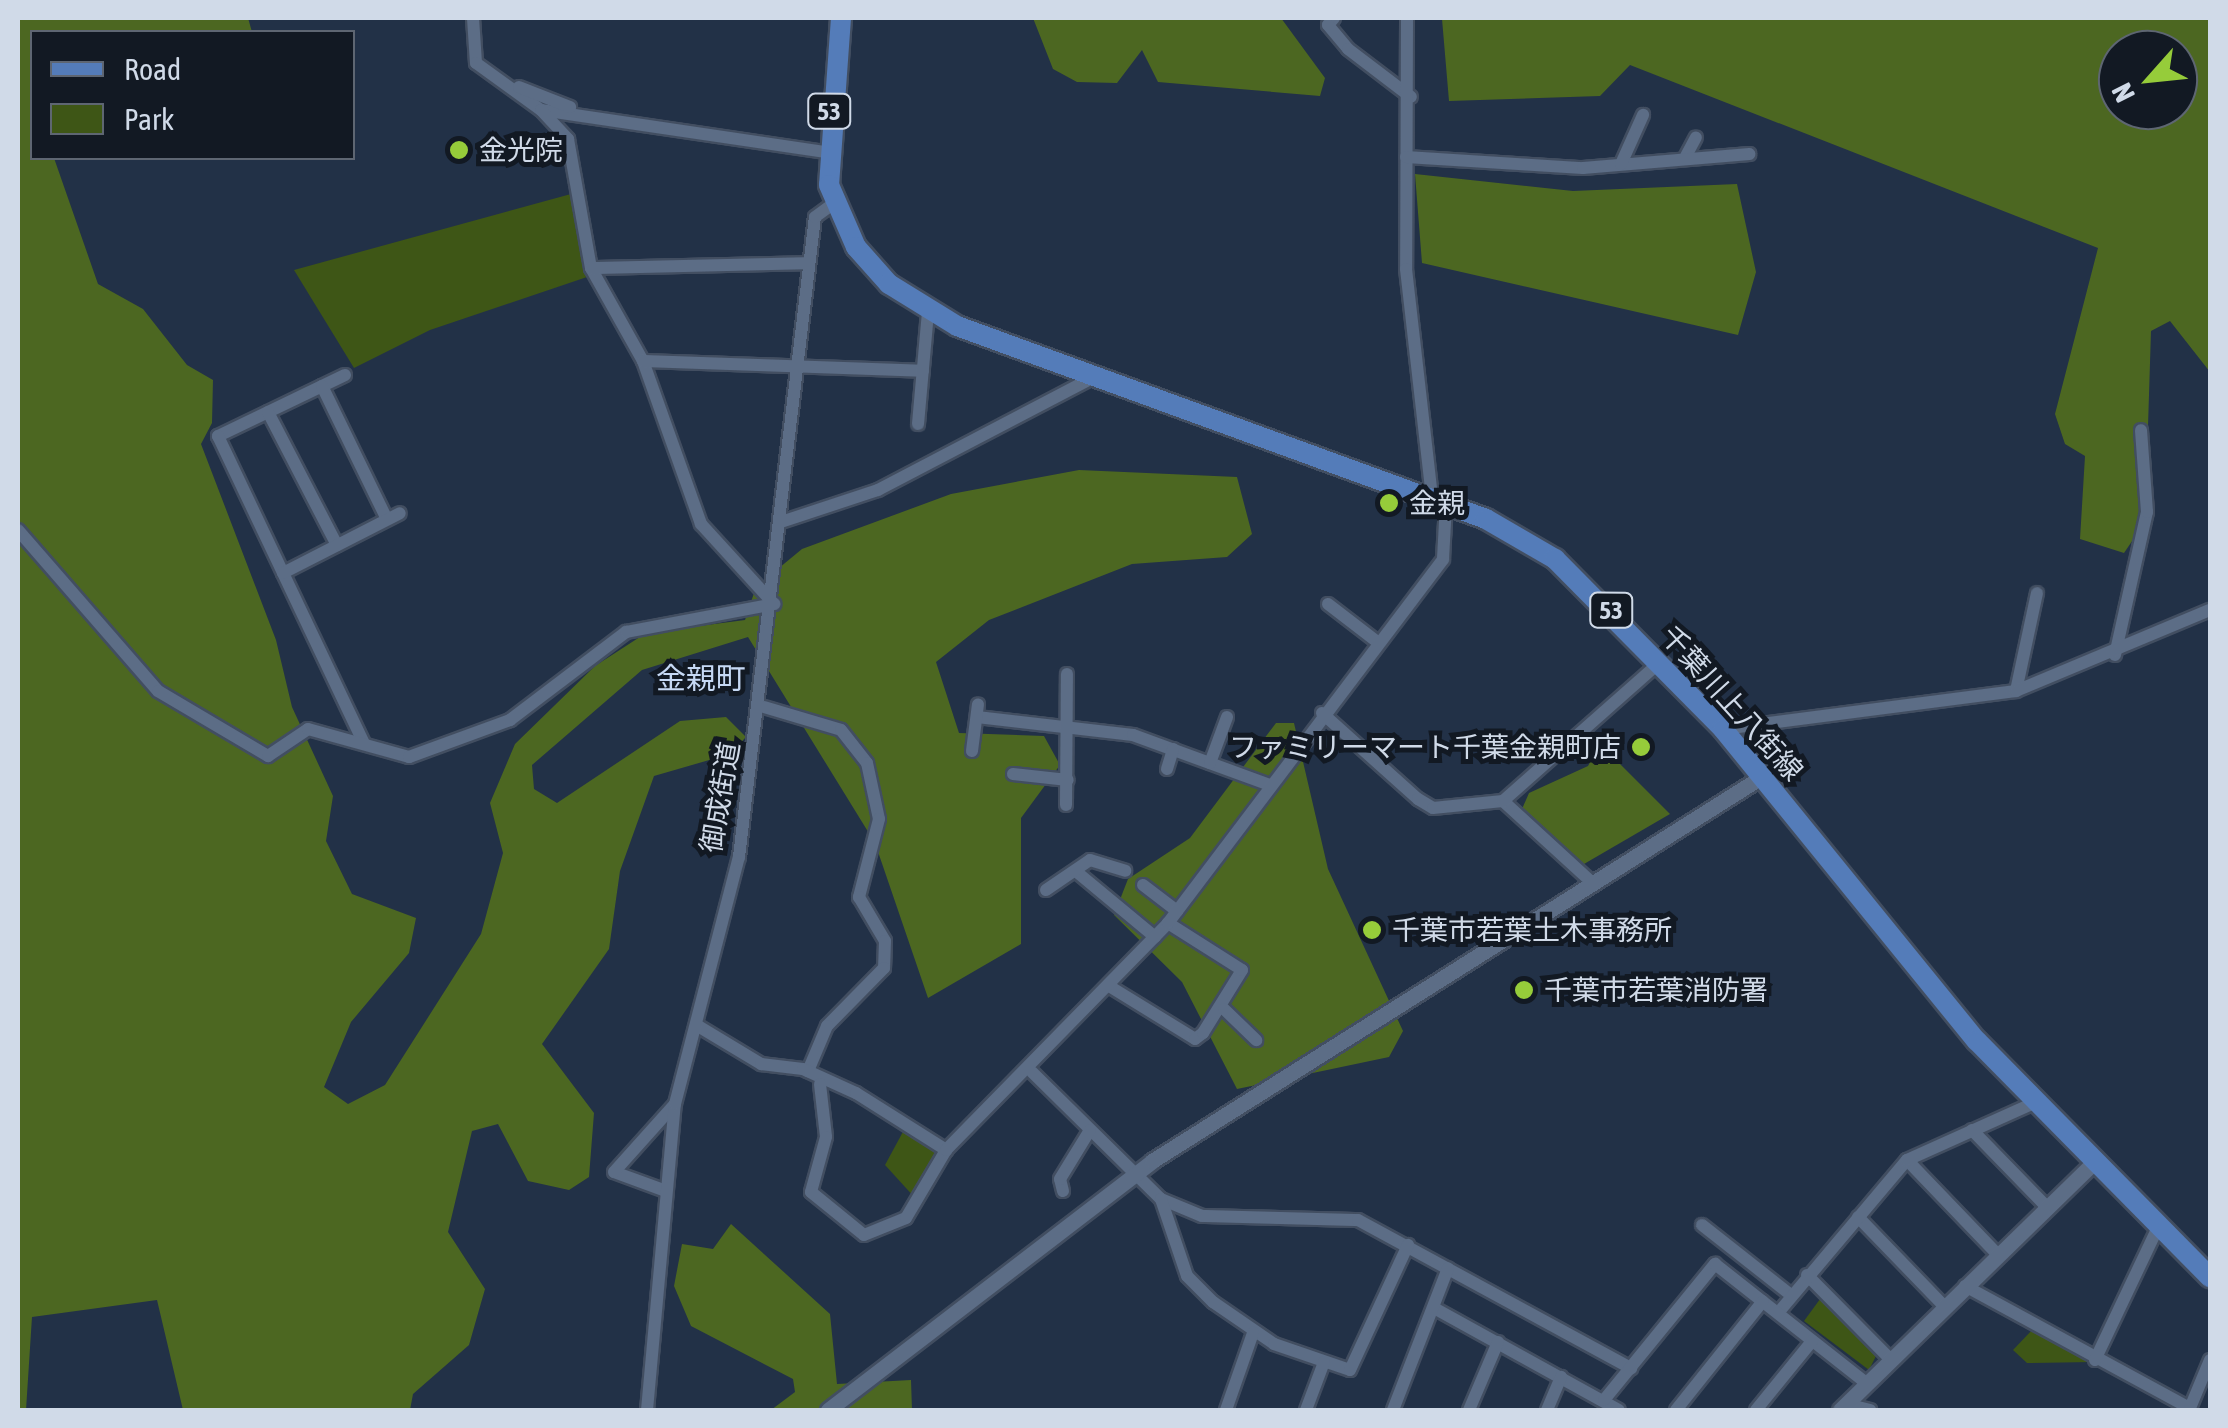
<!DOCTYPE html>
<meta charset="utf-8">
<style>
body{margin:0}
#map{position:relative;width:2228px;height:1428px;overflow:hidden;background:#223147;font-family:"Asap Condensed","Noto Sans JP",sans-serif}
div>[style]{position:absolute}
.green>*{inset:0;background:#3e5616}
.forest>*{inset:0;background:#4c6721}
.roads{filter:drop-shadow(2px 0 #424e61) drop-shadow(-2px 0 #424e61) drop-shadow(0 2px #424e61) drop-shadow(0 -2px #424e61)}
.minor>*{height:12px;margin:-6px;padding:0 6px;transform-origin:6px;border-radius:6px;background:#5c6d86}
.tertiary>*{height:15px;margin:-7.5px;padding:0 7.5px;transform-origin:7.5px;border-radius:7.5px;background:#5c6d86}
.primary>*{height:20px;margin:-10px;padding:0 10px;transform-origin:10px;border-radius:10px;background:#547cb9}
.dots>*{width:28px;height:28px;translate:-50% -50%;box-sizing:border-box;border:5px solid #121923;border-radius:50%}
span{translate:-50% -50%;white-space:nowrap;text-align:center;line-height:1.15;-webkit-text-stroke:10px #121923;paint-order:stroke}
.shield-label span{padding:2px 8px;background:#121923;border:2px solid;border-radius:8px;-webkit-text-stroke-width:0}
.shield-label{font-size:25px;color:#d0dae8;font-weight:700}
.poi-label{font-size:28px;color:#d0dae8}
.left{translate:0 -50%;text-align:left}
.right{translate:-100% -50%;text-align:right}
.street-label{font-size:28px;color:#d0dae8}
.neighbourhood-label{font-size:30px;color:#c6d9f5}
.frame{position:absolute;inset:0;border:20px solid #d0dae8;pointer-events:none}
.legend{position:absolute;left:30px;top:30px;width:325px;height:130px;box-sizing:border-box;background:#121923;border:2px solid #5e6672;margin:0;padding:12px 18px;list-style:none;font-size:30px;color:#d0dae8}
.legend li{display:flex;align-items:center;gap:20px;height:50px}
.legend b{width:50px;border:2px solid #5e6672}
.north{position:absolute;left:2098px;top:30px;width:100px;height:100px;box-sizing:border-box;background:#121923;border:2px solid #5e6672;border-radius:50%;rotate:243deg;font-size:28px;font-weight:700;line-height:40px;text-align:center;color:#d0dae8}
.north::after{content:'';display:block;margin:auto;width:35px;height:45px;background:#96cc3a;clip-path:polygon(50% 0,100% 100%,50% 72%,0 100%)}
</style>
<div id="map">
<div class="green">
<i style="clip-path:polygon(571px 194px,590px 276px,430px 330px,354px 368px,294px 270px)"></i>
<i style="clip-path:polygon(905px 1128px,942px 1153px,916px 1199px,885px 1165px)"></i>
<i style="clip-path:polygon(1823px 1295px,1878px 1352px,1869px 1370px,1804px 1321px)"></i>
<i style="clip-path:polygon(2033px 1329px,2093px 1362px,2027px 1363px,2013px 1350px)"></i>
</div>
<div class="forest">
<i style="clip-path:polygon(18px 18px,248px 18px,252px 32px,32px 32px,32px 158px,54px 158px,98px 284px,143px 309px,187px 365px,213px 380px,212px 423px,201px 444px,276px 640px,292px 707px,333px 796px,326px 841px,352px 894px,416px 918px,409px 953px,351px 1022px,324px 1087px,348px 1104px,385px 1085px,481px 934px,503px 853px,490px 803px,515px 744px,595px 666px,646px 633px,745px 620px,756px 587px,802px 549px,951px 494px,1079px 470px,1237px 477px,1252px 534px,1227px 557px,1132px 564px,989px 620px,936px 662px,959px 733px,1044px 736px,1060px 765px,1021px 818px,1021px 944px,928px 998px,875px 843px,748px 637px,642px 670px,532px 765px,534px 789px,557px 803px,680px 721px,726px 717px,746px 737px,730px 754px,654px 776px,620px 871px,609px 949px,542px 1044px,594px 1113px,589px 1177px,569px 1190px,528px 1181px,498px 1124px,472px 1131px,448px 1232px,485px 1289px,469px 1345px,413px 1394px,410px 1410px,183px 1410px,157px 1300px,32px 1317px,26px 1410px,18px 1410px)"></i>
<i style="clip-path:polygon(1033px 18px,1281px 18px,1325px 78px,1320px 96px,1158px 82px,1142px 50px,1117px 83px,1077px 82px,1053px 69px)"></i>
<i style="clip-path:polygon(evenodd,1419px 18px,2210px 18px,2210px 372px,2170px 321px,2151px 331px,2145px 522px,2124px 553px,2080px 539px,2085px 456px,2065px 444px,2055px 414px,2098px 248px,1630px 65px,1600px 96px,1449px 101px,1442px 19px,1419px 18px,2118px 50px,2178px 50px,2178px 110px,2118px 110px,2118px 50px)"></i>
<i style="clip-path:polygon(1415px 174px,1573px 191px,1737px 184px,1756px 272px,1738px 335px,1422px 263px)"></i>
<i style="clip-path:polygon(1276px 723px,1294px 723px,1328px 869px,1403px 1031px,1389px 1057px,1237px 1089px,1182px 982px,1114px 915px,1128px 879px,1190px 838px)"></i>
<i style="clip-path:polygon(1600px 744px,1670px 814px,1584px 864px,1522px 809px,1529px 793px,1588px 766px)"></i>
<i style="clip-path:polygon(731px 1224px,830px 1314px,837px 1384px,911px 1380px,912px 1410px,771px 1410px,795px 1392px,793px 1379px,691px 1326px,674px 1286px,682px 1244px,713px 1249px)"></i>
</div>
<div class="roads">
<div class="minor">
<i style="left:473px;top:18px;width:45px;rotate:86.2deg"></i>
<i style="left:476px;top:63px;width:80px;rotate:35.9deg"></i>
<i style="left:541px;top:110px;width:288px;rotate:8.4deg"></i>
<i style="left:1334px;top:18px;width:9px;rotate:131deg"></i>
<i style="left:1328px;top:25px;width:31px;rotate:50deg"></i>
<i style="left:1348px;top:49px;width:79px;rotate:37.3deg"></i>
<i style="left:1407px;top:18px;width:251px;rotate:90.2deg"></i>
<i style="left:1406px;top:269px;width:230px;rotate:83.5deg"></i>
<i style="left:519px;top:87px;width:55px;rotate:21.4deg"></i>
<i style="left:541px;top:110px;width:40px;rotate:47deg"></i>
<i style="left:568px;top:139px;width:131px;rotate:79.9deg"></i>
<i style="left:591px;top:268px;width:107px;rotate:60.8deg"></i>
<i style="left:643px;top:361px;width:173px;rotate:70.4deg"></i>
<i style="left:701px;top:524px;width:108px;rotate:47.6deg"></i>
<i style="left:1686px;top:156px;width:21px;rotate:-62deg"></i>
<i style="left:1406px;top:157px;width:177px;rotate:3.6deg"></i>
<i style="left:1583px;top:168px;width:167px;rotate:-4.8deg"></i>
<i style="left:1621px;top:164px;width:54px;rotate:-65.8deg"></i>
<i style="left:591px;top:268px;width:218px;rotate:-1.3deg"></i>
<i style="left:643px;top:361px;width:280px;rotate:2deg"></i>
<i style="left:345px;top:375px;width:141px;rotate:154.3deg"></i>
<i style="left:218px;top:436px;width:340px;rotate:64.6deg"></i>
<i style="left:322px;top:386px;width:148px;rotate:64deg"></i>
<i style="left:268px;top:412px;width:150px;rotate:62.6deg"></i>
<i style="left:918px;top:424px;width:113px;rotate:-84.9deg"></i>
<i style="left:781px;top:522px;width:102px;rotate:-18.3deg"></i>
<i style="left:878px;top:490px;width:244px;rotate:-27.6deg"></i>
<i style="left:18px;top:530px;width:213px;rotate:49deg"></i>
<i style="left:158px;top:691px;width:128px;rotate:30.6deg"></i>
<i style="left:268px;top:756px;width:48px;rotate:-34deg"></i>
<i style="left:308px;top:729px;width:105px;rotate:15.5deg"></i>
<i style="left:409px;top:757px;width:108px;rotate:-20.1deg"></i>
<i style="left:510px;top:720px;width:146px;rotate:-37.2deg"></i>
<i style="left:626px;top:632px;width:151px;rotate:-10.7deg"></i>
<i style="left:283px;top:573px;width:131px;rotate:-27.1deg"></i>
<i style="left:1328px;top:604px;width:59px;rotate:37.5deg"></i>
<i style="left:2115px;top:655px;width:147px;rotate:-77.4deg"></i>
<i style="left:2147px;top:512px;width:82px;rotate:-94.2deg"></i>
<i style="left:2016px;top:691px;width:100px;rotate:-77.9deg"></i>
<i style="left:764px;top:707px;width:80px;rotate:16.6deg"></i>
<i style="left:841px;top:730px;width:42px;rotate:51.8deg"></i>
<i style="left:867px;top:763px;width:57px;rotate:77.9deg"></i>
<i style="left:879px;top:819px;width:81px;rotate:104.4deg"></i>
<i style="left:859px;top:897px;width:51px;rotate:59.4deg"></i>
<i style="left:885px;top:941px;width:27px;rotate:92deg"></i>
<i style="left:884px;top:968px;width:81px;rotate:134.5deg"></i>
<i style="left:827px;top:1026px;width:49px;rotate:112.9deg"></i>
<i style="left:1322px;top:713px;width:129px;rotate:41.9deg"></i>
<i style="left:1418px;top:799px;width:17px;rotate:31deg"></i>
<i style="left:1433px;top:808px;width:70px;rotate:-5.7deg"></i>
<i style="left:1503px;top:801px;width:115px;rotate:42.5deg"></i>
<i style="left:977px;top:717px;width:157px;rotate:6.6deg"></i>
<i style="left:1133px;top:735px;width:146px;rotate:20.1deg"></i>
<i style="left:1723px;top:729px;width:295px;rotate:-7.4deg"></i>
<i style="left:2016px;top:691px;width:210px;rotate:-22.7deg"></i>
<i style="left:972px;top:751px;width:47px;rotate:-82.7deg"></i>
<i style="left:1210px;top:763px;width:49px;rotate:-69.7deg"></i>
<i style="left:1167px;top:769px;width:21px;rotate:-73deg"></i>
<i style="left:1013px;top:774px;width:55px;rotate:6.2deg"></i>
<i style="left:1503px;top:801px;width:210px;rotate:-41.5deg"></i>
<i style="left:1066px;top:805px;width:131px;rotate:-89.6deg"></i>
<i style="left:1078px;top:873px;width:100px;rotate:39.7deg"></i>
<i style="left:1143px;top:885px;width:43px;rotate:37.4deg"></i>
<i style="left:1046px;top:890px;width:53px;rotate:-34.3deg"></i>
<i style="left:1090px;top:860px;width:37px;rotate:17deg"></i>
<i style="left:1109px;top:986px;width:101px;rotate:31.6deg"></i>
<i style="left:1195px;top:1039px;width:10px;rotate:-37deg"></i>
<i style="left:1203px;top:1033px;width:74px;rotate:-58.2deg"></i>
<i style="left:1242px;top:970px;width:88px;rotate:-147.6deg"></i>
<i style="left:1224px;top:1009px;width:45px;rotate:44.1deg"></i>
<i style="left:698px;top:1026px;width:74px;rotate:31.1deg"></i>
<i style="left:761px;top:1064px;width:42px;rotate:6.8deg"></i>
<i style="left:803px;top:1069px;width:58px;rotate:24.4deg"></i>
<i style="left:856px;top:1093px;width:107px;rotate:32.3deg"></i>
<i style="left:1032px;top:1072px;width:181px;rotate:44.6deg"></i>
<i style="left:1161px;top:1199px;width:44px;rotate:22.5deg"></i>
<i style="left:1202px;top:1216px;width:156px;rotate:1.5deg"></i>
<i style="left:1358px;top:1220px;width:311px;rotate:28.5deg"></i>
<i style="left:820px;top:1084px;width:53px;rotate:83.5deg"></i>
<i style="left:826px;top:1137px;width:57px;rotate:105.3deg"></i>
<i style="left:811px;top:1192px;width:68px;rotate:39.1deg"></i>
<i style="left:864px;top:1235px;width:45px;rotate:-22deg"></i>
<i style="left:906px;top:1218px;width:79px;rotate:-59.5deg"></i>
<i style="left:946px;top:1150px;width:318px;rotate:-45.6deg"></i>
<i style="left:1168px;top:923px;width:456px;rotate:-52.9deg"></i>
<i style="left:1443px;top:559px;width:55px;rotate:-86.9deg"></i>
<i style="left:1972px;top:1130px;width:107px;rotate:45.8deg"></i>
<i style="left:1907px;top:1160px;width:132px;rotate:46.2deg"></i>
<i style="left:666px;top:1191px;width:55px;rotate:-159.9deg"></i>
<i style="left:614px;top:1172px;width:91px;rotate:-48.1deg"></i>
<i style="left:1063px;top:1191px;width:12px;rotate:-104deg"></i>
<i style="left:1060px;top:1179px;width:57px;rotate:-58.5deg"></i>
<i style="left:1161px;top:1199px;width:81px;rotate:71.3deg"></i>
<i style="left:1187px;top:1276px;width:37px;rotate:45deg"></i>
<i style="left:1213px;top:1302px;width:74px;rotate:34.5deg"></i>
<i style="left:1274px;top:1344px;width:80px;rotate:18.9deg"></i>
<i style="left:1350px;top:1370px;width:138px;rotate:-65.1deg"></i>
<i style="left:1858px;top:1217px;width:125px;rotate:46deg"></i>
<i style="left:1702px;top:1225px;width:113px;rotate:38.2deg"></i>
<i style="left:1807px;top:1275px;width:120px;rotate:45.3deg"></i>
<i style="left:1965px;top:1286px;width:256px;rotate:28.5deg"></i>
<i style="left:2190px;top:1408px;width:52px;rotate:-67.4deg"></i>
<i style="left:1434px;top:1308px;width:211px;rotate:28.9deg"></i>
<i style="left:1778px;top:1313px;width:200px;rotate:-49.9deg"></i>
<i style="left:1907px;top:1160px;width:141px;rotate:-24.2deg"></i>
<i style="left:2095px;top:1360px;width:149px;rotate:-64.6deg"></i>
<i style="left:1604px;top:1400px;width:176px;rotate:-50.8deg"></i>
<i style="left:1715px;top:1264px;width:192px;rotate:38.2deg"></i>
<i style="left:1846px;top:1404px;width:25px;rotate:14deg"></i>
<i style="left:647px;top:1410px;width:307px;rotate:-84.8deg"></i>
<i style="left:675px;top:1104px;width:255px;rotate:-75.5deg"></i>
<i style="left:739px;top:857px;width:644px;rotate:-83.23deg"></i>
<i style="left:815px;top:217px;width:24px;rotate:-36deg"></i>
<i style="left:1226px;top:1410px;width:82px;rotate:-70.7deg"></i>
<i style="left:1306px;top:1410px;width:51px;rotate:-69.4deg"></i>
<i style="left:1393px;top:1410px;width:152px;rotate:-68.8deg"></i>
<i style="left:1469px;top:1410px;width:74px;rotate:-66.9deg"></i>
<i style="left:1547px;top:1410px;width:36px;rotate:-67deg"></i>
<i style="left:1676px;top:1410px;width:139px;rotate:-51.4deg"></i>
<i style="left:1756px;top:1410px;width:89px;rotate:-50.9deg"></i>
</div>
<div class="tertiary">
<i style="left:828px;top:1410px;width:409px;rotate:-37.5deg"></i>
<i style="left:1152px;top:1161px;width:722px;rotate:-32.22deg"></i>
<i style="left:1840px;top:1410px;width:356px;rotate:-44.3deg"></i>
</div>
<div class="primary">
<i style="left:841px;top:18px;width:167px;rotate:94.1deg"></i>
<i style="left:829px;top:185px;width:68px;rotate:66.5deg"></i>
<i style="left:856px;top:247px;width:50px;rotate:48.3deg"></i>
<i style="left:889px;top:284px;width:80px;rotate:31.7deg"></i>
<i style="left:957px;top:326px;width:563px;rotate:20.04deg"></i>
<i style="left:1486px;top:519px;width:80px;rotate:30.1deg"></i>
<i style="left:1555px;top:559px;width:239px;rotate:45.3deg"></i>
<i style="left:1723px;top:729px;width:402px;rotate:50.9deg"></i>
<i style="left:1977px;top:1041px;width:332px;rotate:45.4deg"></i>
</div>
</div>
<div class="dots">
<i style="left:459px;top:150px;background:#96cc3a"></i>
<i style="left:1389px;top:503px;background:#96cc3a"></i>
<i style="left:1641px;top:747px;background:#96cc3a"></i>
<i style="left:1372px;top:930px;background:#96cc3a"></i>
<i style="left:1524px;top:990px;background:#96cc3a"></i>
</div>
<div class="shield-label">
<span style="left:829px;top:111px">53</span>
<span style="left:1611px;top:610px">53</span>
</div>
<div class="poi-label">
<span class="left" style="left:479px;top:150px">金光院</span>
<span class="left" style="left:1409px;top:503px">金親</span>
<span class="right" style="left:1621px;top:747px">ファミリーマート千葉金親町店</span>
<span class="left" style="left:1392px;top:930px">千葉市若葉土木事務所</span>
<span class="left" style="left:1544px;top:990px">千葉市若葉消防署</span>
</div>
<div class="street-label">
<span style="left:1732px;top:703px;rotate:48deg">千葉川上八街線</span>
<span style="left:720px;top:797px;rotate:-80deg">御成街道</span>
</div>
<div class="neighbourhood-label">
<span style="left:701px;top:678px">金親町</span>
</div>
<div class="frame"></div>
<ul class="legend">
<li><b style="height:12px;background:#547cb9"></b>Road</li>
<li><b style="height:28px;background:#3e5616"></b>Park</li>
</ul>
<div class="north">N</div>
</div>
